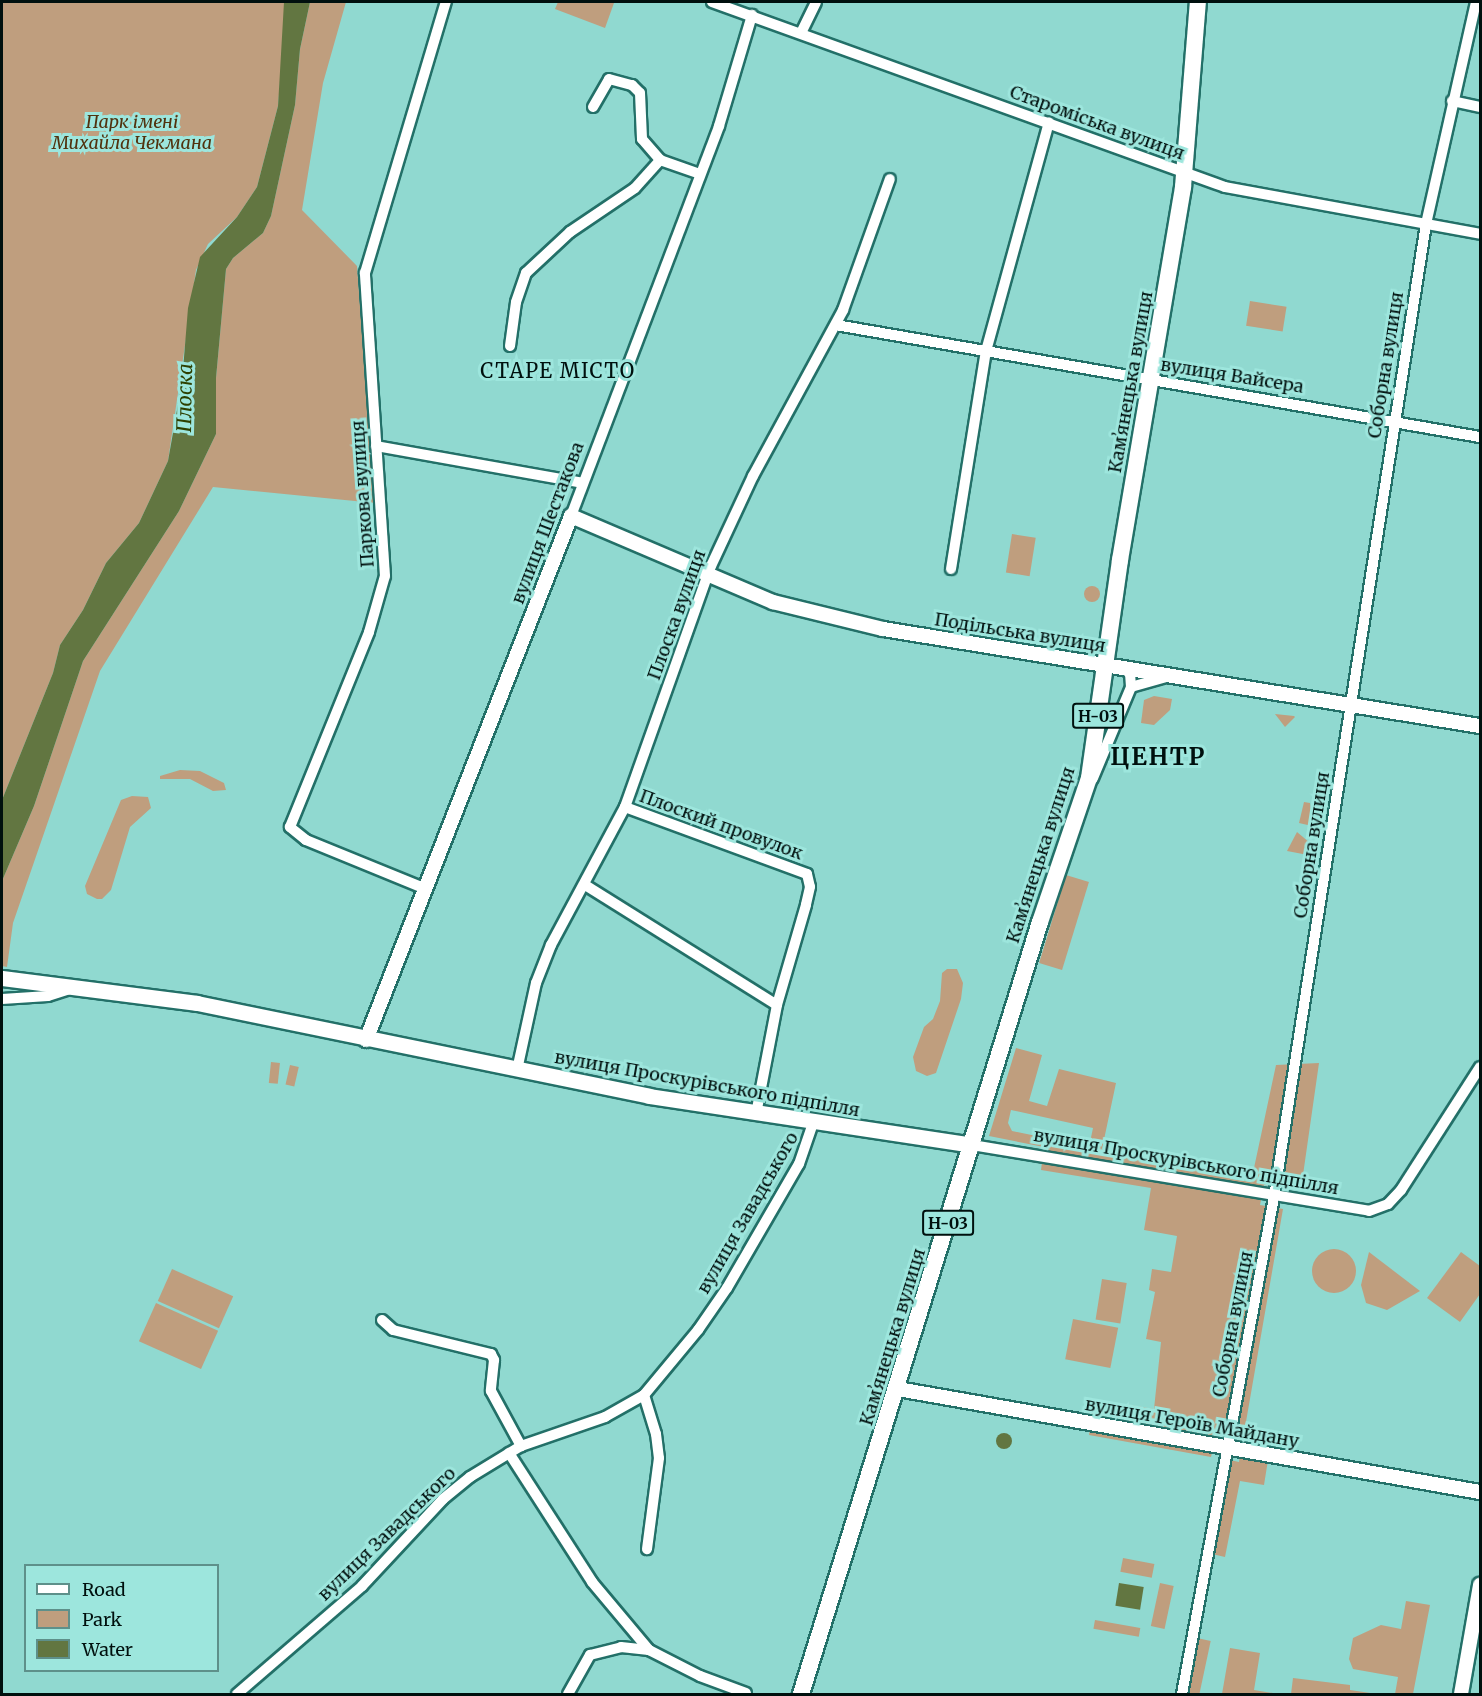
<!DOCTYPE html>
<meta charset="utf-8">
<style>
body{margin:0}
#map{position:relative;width:1482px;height:1696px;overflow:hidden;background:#90d9d0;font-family:Merriweather,serif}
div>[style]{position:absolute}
.green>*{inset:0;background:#bf9e7e;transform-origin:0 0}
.round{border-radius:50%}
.water>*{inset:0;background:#627641;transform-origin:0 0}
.roads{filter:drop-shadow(2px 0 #237068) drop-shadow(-2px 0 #237068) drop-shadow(0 2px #237068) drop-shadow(0 -2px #237068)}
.minor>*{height:10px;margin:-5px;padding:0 5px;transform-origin:5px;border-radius:5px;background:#fff}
.tertiary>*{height:14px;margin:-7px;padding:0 7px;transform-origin:7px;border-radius:7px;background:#fff}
.secondary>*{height:15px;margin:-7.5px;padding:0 7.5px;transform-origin:7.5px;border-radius:7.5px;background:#fff}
.primary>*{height:16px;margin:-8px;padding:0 8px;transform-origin:8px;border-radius:8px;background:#fff}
span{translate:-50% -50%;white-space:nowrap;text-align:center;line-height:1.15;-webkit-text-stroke:6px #9de6dd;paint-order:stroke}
.shield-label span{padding:2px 4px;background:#9de6dd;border:2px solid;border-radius:4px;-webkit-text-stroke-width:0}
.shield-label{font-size:16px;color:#00100e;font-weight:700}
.park-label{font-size:18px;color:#51320e;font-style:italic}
.street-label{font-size:18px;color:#00100e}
.neighbourhood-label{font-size:20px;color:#00100e;letter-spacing:1.5px}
.water-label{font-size:20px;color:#2d3f00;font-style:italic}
.district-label{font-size:24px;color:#00100e;font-weight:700;letter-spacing:1.5px}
.frame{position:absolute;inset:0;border:3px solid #00100e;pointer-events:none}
.legend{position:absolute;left:24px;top:1564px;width:195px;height:108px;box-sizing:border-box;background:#9de6dd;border:2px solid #5e908a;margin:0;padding:8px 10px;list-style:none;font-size:18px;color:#00100e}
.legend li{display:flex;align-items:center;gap:12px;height:30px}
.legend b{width:30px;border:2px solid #5e908a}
</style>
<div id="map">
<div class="green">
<i style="clip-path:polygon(2px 2px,284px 2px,286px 10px,278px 106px,257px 187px,237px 217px,208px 244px,196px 270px,168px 461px,139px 523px,106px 563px,83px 610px,60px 645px,53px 673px,2px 800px)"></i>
<i style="clip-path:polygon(310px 2px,346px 2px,323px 83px,302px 210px,357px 266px,375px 503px,213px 487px,100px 671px,13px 923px,7px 967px,2px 966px,2px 881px,34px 806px,83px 661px,179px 511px,216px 434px,216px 378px,226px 269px,233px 258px,263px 233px,271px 216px,295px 105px,300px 49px)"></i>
<i style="clip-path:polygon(558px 2px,611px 2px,614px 3px,605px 28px,555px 9px)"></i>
<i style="left:1250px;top:301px;width:37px;height:25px;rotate:9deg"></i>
<i style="left:1012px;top:534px;width:24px;height:39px;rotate:9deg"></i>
<i class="round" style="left:1084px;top:586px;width:16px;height:16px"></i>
<i style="clip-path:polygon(1154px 696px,1172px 699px,1170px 710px,1154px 725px,1141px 723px,1144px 700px)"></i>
<i style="clip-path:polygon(1275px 714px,1294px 716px,1295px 717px,1285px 727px)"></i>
<i style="clip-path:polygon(180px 770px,200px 771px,224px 783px,226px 790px,213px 791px,190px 779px,160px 779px,160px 776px)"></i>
<i style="clip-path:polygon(132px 796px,148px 797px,151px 808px,130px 827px,111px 890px,102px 899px,97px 899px,87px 894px,85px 886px,121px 800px)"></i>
<i style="clip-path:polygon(1304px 802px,1310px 803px,1312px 826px,1299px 823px)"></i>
<i style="clip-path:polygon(1297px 832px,1310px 843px,1308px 855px,1287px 851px)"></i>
<i style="left:1066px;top:875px;width:24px;height:92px;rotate:17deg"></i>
<i style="clip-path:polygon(947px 969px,957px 969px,963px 983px,961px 999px,936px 1073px,927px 1076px,916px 1071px,913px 1057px,924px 1027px,933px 1019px,940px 1001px,942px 973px)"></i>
<i style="clip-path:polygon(evenodd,1016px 1048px,1042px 1055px,1029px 1101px,1047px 1106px,1059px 1069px,1116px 1083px,1102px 1149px,1202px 1165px,1230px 1172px,1230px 1179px,1251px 1182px,1276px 1065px,1319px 1063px,1301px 1189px,1264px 1185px,1260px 1205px,1283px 1209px,1243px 1439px,1216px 1434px,1211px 1457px,1089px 1435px,1092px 1413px,1121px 1418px,1124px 1404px,1154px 1409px,1161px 1342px,1146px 1339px,1155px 1292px,1149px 1290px,1152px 1269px,1171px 1272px,1177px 1236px,1144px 1230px,1151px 1188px,1041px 1170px,1044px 1147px,989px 1136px,1016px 1048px,1011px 1110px,1093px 1128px,1089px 1147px,1012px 1131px,1008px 1123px,1011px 1110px)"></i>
<i style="left:271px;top:1062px;width:9px;height:21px;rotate:6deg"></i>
<i style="left:290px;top:1065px;width:9px;height:20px;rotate:13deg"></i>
<i class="round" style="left:1312px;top:1249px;width:44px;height:44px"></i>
<i style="clip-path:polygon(1369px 1252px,1420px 1291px,1387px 1310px,1366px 1303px,1361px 1285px)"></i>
<i style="clip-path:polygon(1461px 1252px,1480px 1266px,1480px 1294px,1460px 1322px,1427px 1298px)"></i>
<i style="left:172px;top:1269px;width:67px;height:35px;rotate:24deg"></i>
<i style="left:1102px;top:1279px;width:25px;height:41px;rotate:9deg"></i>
<i style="left:156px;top:1303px;width:68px;height:42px;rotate:24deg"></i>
<i style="left:1073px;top:1319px;width:46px;height:41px;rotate:11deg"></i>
<i style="clip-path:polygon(1240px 1455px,1268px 1460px,1264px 1485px,1240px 1481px,1225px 1557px,1212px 1554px,1230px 1460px,1239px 1462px)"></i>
<i style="left:1123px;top:1558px;width:32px;height:14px;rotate:11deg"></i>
<i style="left:1160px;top:1583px;width:14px;height:44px;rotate:12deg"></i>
<i style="clip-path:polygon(1406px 1601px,1430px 1605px,1413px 1694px,1395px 1694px,1398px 1677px,1353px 1669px,1349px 1659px,1353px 1638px,1381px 1625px,1401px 1629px)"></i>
<i style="left:1095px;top:1620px;width:46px;height:9px;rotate:10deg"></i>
<i style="left:1197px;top:1638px;width:14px;height:57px;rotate:12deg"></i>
<i style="clip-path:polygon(1230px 1648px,1260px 1653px,1254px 1690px,1279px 1694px,1222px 1694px)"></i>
<i style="clip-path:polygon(1293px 1678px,1350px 1685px,1350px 1690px,1377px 1694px,1291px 1694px)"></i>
</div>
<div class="water">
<i style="clip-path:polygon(284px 2px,310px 2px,300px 49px,295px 105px,271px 216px,263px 233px,233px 258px,226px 269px,216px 378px,216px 434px,179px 511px,83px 661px,34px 806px,2px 881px,2px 800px,53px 673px,60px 645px,83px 610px,106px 563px,139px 523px,168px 461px,182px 382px,188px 308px,200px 257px,237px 217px,257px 187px,278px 106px)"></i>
<i class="round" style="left:996px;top:1433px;width:16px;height:16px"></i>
<i style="left:1119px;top:1583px;width:25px;height:23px;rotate:9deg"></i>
</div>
<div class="roads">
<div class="minor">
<i style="left:712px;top:2px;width:545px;rotate:19.83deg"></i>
<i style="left:1225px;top:187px;width:259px;rotate:10.4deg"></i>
<i style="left:801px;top:33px;width:34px;rotate:-64deg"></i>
<i style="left:1452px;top:101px;width:29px;rotate:12deg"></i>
<i style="left:593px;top:107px;width:32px;rotate:-60deg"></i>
<i style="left:609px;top:79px;width:24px;rotate:15deg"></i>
<i style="left:632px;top:85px;width:11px;rotate:45deg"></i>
<i style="left:640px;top:93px;width:46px;rotate:87.5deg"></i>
<i style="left:642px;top:139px;width:28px;rotate:49deg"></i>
<i style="left:660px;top:160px;width:42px;rotate:19.3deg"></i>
<i style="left:836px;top:325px;width:654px;rotate:9.87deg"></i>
<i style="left:510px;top:346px;width:44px;rotate:-82.2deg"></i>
<i style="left:516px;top:302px;width:31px;rotate:-71deg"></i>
<i style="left:526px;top:273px;width:60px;rotate:-43deg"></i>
<i style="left:570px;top:232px;width:78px;rotate:-34.1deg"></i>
<i style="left:635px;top:188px;width:38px;rotate:-48deg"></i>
<i style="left:376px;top:446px;width:210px;rotate:10.1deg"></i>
<i style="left:571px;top:516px;width:417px;rotate:-69.2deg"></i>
<i style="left:719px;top:126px;width:116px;rotate:-73.4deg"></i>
<i style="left:951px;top:569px;width:221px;rotate:-80.9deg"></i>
<i style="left:986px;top:351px;width:237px;rotate:-74.6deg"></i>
<i style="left:1131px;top:687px;width:35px;rotate:-16deg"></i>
<i style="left:1093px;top:778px;width:99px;rotate:-67.3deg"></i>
<i style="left:1131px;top:687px;width:13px;rotate:-94deg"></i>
<i style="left:1130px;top:674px;width:10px;rotate:-135deg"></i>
<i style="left:625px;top:807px;width:194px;rotate:20.2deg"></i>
<i style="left:807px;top:874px;width:13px;rotate:77deg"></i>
<i style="left:810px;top:887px;width:18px;rotate:103deg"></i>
<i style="left:806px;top:905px;width:104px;rotate:106.2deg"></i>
<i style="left:777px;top:1005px;width:111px;rotate:100.9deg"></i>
<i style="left:585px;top:885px;width:226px;rotate:32deg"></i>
<i style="left:426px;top:889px;width:130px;rotate:-157.8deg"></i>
<i style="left:306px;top:840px;width:21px;rotate:-141deg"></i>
<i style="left:290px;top:827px;width:210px;rotate:-67.9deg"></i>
<i style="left:369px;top:632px;width:58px;rotate:-74.1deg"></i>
<i style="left:385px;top:576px;width:304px;rotate:-93.8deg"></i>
<i style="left:365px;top:273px;width:283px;rotate:-73.4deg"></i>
<i style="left:2px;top:999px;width:46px;rotate:-3.7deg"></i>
<i style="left:48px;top:996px;width:23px;rotate:-18deg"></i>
<i style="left:517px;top:1070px;width:89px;rotate:-77.7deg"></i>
<i style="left:536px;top:983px;width:41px;rotate:-68.5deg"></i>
<i style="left:551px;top:945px;width:157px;rotate:-61.8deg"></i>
<i style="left:625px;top:807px;width:256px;rotate:-70.4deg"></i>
<i style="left:711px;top:566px;width:99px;rotate:-65deg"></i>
<i style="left:753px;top:476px;width:189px;rotate:-61.5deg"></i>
<i style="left:843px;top:310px;width:139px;rotate:-70.3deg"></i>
<i style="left:972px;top:1145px;width:402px;rotate:9.4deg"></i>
<i style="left:1369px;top:1211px;width:20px;rotate:-20deg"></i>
<i style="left:1388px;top:1204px;width:19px;rotate:-47deg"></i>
<i style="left:1401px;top:1190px;width:146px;rotate:-57.3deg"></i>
<i style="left:382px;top:1320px;width:15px;rotate:42deg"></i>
<i style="left:393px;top:1330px;width:101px;rotate:13.8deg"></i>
<i style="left:491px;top:1354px;width:7px;rotate:63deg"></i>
<i style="left:494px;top:1360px;width:31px;rotate:96deg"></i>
<i style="left:491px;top:1391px;width:63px;rotate:61.4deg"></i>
<i style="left:644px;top:1395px;width:41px;rotate:72.9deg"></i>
<i style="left:656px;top:1434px;width:24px;rotate:83deg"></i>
<i style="left:659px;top:1458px;width:92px;rotate:97.5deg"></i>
<i style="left:509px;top:1453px;width:153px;rotate:57.2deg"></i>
<i style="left:592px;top:1582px;width:89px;rotate:50deg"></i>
<i style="left:649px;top:1650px;width:57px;rotate:27deg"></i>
<i style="left:700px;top:1676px;width:49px;rotate:20.3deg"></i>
<i style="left:237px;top:1694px;width:165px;rotate:-40.8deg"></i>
<i style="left:362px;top:1586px;width:119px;rotate:-47deg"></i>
<i style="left:443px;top:1499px;width:35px;rotate:-39deg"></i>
<i style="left:470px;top:1477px;width:60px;rotate:-31.3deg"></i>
<i style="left:521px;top:1446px;width:89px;rotate:-19deg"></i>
<i style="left:605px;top:1417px;width:45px;rotate:-29.4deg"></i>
<i style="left:644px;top:1395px;width:85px;rotate:-50.3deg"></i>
<i style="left:698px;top:1330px;width:51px;rotate:-55.4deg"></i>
<i style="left:727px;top:1288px;width:143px;rotate:-59.9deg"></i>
<i style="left:799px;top:1164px;width:43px;rotate:-71.1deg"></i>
<i style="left:568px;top:1694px;width:45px;rotate:-60.6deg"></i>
<i style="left:590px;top:1655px;width:32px;rotate:-14deg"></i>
<i style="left:621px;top:1647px;width:28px;rotate:6deg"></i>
<i style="left:1182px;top:1694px;width:505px;rotate:-79.51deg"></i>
<i style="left:1274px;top:1197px;width:985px;rotate:-81.12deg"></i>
<i style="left:1426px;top:224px;width:228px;rotate:-77.3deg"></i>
</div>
<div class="tertiary">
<i style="left:366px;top:1040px;width:563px;rotate:-68.63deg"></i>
<i style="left:571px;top:516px;width:220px;rotate:23.1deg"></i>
<i style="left:773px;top:602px;width:113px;rotate:13.8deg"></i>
<i style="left:883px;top:629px;width:605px;rotate:9.23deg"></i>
<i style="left:898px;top:1389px;width:591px;rotate:10.04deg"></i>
<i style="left:1461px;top:1694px;width:111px;rotate:-80.1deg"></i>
</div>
<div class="secondary">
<i style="left:2px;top:978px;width:197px;rotate:7.3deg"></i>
<i style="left:197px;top:1003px;width:461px;rotate:11.6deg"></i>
<i style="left:649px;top:1096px;width:327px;rotate:8.6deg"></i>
</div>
<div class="primary">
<i style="left:801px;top:1694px;width:808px;rotate:-72.8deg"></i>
<i style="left:1040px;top:922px;width:152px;rotate:-71.2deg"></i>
<i style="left:1089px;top:778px;width:220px;rotate:-81.9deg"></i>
<i style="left:1120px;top:560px;width:378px;rotate:-80.4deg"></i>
<i style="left:1183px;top:187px;width:186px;rotate:-85.4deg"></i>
</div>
</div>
<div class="shield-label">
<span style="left:1098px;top:716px">Н-03</span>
<span style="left:948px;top:1223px">Н-03</span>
</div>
<div class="park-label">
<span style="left:132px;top:133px">Парк імені<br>Михайла Чекмана</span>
</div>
<div class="street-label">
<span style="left:1097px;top:123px;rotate:20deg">Староміська вулиця</span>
<span style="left:1386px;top:365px;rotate:-81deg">Соборна вулиця</span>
<span style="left:1232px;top:376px;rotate:9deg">вулиця Вайсера</span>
<span style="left:1131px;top:382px;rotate:-80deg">Камʼянецька вулиця</span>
<span style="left:363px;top:494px;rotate:-94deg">Паркова вулиця</span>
<span style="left:548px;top:523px;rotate:-69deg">вулиця Шестакова</span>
<span style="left:677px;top:615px;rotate:-70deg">Плоска вулиця</span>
<span style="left:1020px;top:633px;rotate:9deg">Подільська вулиця</span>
<span style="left:721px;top:825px;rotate:20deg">Плоский провулок</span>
<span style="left:1312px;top:845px;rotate:-81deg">Соборна вулиця</span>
<span style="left:1041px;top:855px;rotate:-72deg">Камʼянецька вулиця</span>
<span style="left:707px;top:1084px;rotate:10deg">вулиця Проскурівського підпілля</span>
<span style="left:1186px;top:1162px;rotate:10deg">вулиця Проскурівського підпілля</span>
<span style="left:748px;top:1213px;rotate:-60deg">вулиця Завадського</span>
<span style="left:1233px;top:1324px;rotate:-79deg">Соборна вулиця</span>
<span style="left:893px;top:1337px;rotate:-73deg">Камʼянецька вулиця</span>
<span style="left:1192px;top:1423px;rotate:10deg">вулиця Героїв Майдану</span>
<span style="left:387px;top:1534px;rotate:-44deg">вулиця Завадського</span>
</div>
<div class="neighbourhood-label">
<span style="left:558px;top:370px">СТАРЕ МІСТО</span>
</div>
<div class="water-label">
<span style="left:184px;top:398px;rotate:-89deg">Плоска</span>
</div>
<div class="district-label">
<span style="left:1158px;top:757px">ЦЕНТР</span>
</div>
<div class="frame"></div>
<ul class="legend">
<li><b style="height:8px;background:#fff"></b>Road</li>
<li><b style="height:16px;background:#bf9e7e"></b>Park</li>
<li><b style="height:16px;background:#627641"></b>Water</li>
</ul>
</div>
